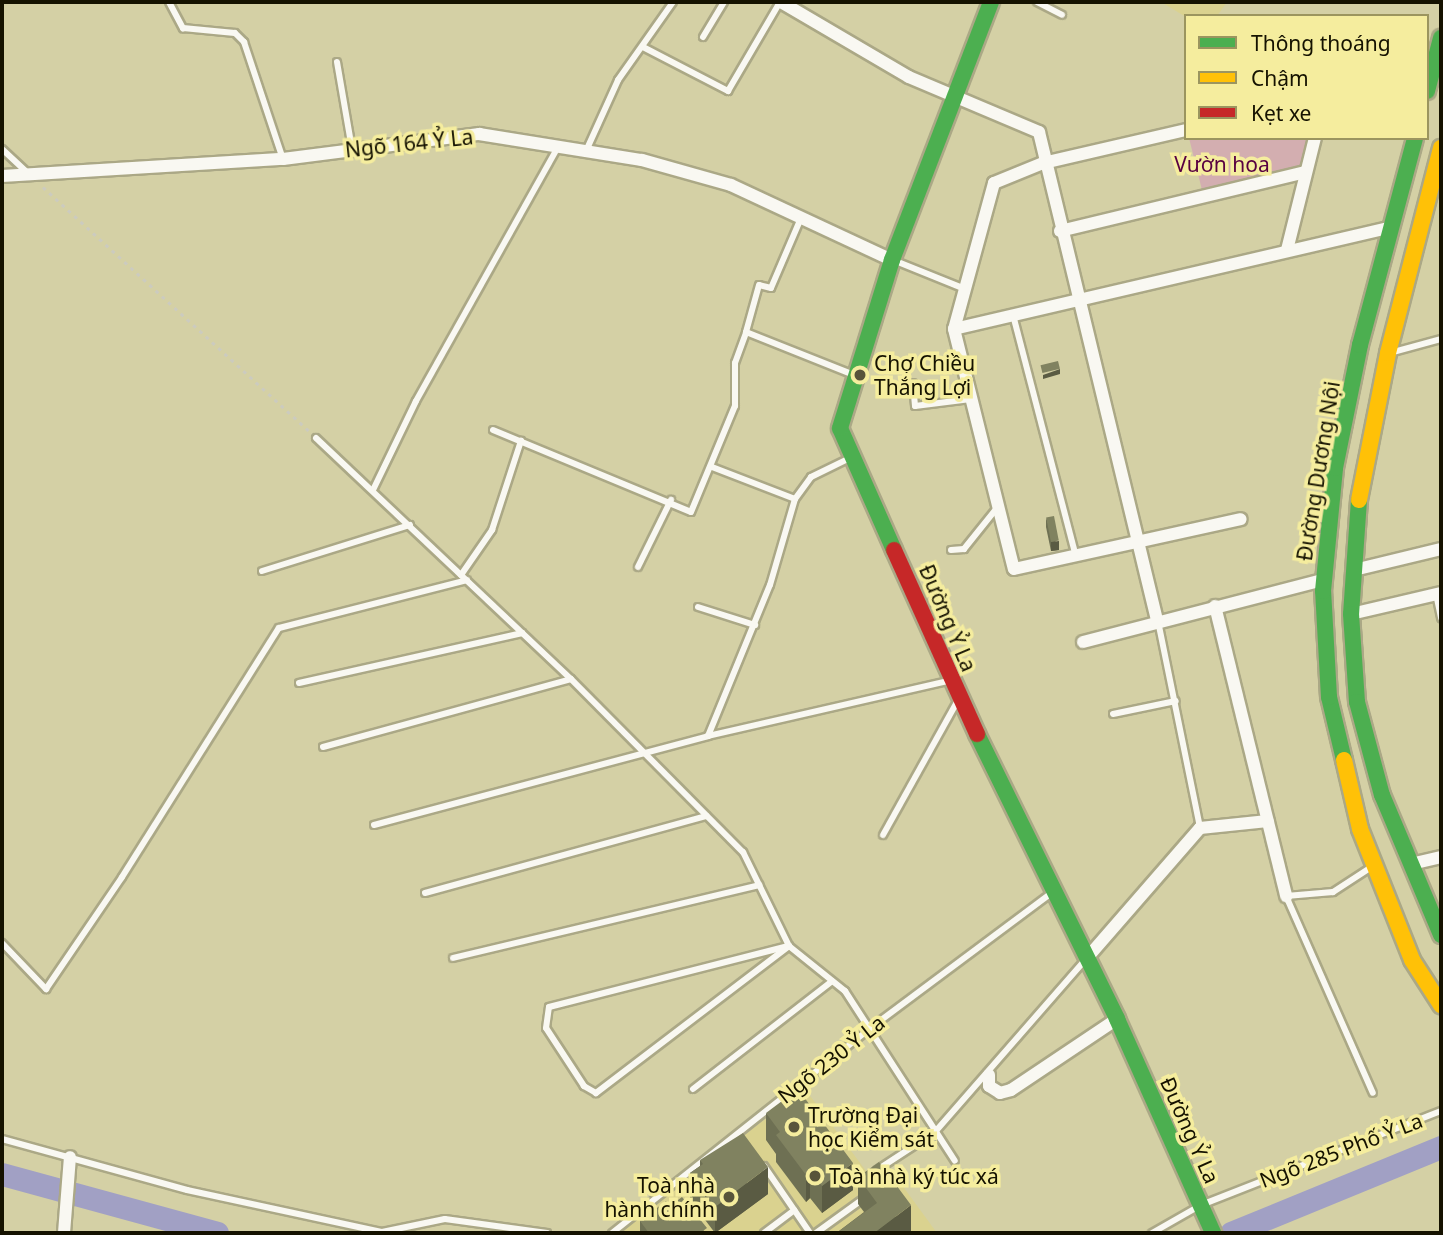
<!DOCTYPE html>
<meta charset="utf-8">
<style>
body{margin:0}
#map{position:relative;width:1443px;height:1235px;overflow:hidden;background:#d4d0a5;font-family:"Noto Sans",sans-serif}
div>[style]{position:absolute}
.built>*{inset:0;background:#dad28f}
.green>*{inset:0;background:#d3aeb0}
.river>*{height:23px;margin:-11.5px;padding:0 11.5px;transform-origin:11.5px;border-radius:11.5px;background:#a1a0c4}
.path>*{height:2.5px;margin-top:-1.25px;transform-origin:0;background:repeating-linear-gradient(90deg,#cccbbe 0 3.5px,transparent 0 8.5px)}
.roads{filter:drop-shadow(2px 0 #aba886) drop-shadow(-2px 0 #aba886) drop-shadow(0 2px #aba886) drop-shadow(0 -2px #aba886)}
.lane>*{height:6px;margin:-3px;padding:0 3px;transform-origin:3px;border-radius:3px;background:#f9f8f2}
.street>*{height:12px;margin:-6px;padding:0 6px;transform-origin:6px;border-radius:6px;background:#f9f8f2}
.fast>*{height:16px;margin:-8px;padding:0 8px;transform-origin:8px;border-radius:8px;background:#4caf50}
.slow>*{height:16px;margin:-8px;padding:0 8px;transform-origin:8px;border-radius:8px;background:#ffc107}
.jam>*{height:16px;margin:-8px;padding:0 8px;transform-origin:8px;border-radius:8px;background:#c62828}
.wall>*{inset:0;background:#6e7053}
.shaded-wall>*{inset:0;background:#5a5b43}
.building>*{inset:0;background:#808260;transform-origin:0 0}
.dots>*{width:19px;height:19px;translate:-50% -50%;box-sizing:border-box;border:4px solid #f5ed9e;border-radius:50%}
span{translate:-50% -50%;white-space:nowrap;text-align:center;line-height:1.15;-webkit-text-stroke:7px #f5ed9e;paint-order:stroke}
.street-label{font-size:21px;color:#151200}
.park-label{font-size:21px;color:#580141}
.poi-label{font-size:21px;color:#151200}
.left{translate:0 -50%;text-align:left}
.right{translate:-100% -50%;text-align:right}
.frame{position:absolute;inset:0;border:4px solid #151200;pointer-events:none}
.legend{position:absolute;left:1184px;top:14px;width:245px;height:126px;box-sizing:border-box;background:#f5ed9e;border:2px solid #9b955f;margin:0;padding:9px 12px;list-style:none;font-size:21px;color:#151200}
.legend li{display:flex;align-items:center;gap:14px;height:35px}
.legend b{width:35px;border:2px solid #9b955f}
</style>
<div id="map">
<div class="built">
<i style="clip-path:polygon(1161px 2px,1227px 2px,1217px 16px,1186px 17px)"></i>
<i style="clip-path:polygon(805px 1089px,872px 1179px,888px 1166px,937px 1233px,614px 1233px)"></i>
</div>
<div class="green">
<i style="clip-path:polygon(1189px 138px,1314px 138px,1306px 171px,1203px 194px)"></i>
</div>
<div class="river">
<i style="left:2px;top:1174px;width:223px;rotate:15.3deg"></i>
<i style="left:1231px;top:1233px;width:227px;rotate:-22.3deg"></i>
</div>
<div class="path">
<i style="left:43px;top:187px;width:361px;rotate:42.5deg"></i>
</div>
<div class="roads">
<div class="lane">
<i style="left:169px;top:2px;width:30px;rotate:62deg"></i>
<i style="left:183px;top:28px;width:52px;rotate:5.5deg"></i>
<i style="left:235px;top:33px;width:13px;rotate:45deg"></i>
<i style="left:244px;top:42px;width:123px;rotate:71.6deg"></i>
<i style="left:1037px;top:2px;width:28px;rotate:27deg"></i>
<i style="left:703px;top:37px;width:41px;rotate:-59deg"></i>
<i style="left:643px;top:47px;width:96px;rotate:27.4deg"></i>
<i style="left:728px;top:91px;width:103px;rotate:-59.7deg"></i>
<i style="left:337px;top:62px;width:88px;rotate:80.2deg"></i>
<i style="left:2px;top:149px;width:37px;rotate:43deg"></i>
<i style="left:586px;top:151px;width:78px;rotate:-65.7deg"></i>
<i style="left:618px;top:80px;width:95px;rotate:-54.8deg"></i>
<i style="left:801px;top:218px;width:76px;rotate:113.2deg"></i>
<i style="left:771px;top:288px;width:12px;rotate:-166deg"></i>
<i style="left:759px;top:285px;width:49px;rotate:105.5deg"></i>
<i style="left:746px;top:332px;width:116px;rotate:21.7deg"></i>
<i style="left:893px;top:260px;width:78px;rotate:21.9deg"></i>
<i style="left:1013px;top:315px;width:249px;rotate:75.4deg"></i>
<i style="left:1393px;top:352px;width:50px;rotate:-15.2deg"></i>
<i style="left:913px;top:383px;width:23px;rotate:85deg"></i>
<i style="left:915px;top:406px;width:56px;rotate:-7.1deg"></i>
<i style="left:493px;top:430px;width:214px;rotate:22.5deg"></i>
<i style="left:691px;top:512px;width:115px;rotate:-67.5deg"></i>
<i style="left:735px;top:406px;width:43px;rotate:-90deg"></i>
<i style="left:735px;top:363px;width:33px;rotate:-70deg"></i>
<i style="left:316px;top:438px;width:351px;rotate:43.4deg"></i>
<i style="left:571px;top:679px;width:244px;rotate:45.2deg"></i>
<i style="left:743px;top:852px;width:105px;rotate:63.9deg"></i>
<i style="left:789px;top:946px;width:72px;rotate:38.8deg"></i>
<i style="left:845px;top:991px;width:202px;rotate:57.1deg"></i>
<i style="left:712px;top:467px;width:89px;rotate:21.1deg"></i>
<i style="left:373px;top:490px;width:99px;rotate:-64.2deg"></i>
<i style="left:416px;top:401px;width:291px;rotate:-60.8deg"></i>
<i style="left:951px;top:550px;width:13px;rotate:-4deg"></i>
<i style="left:964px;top:549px;width:53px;rotate:-51.2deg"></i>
<i style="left:638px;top:567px;width:75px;rotate:-63.8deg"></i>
<i style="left:262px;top:571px;width:155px;rotate:-17.3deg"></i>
<i style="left:461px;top:575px;width:55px;rotate:-55.4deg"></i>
<i style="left:492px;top:530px;width:94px;rotate:-72deg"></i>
<i style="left:1436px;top:594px;width:25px;rotate:78deg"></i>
<i style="left:698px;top:607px;width:60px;rotate:17.5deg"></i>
<i style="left:1158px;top:621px;width:211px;rotate:78.5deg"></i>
<i style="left:299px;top:683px;width:229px;rotate:-12.6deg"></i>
<i style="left:1113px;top:714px;width:64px;rotate:-11.7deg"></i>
<i style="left:708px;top:736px;width:163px;rotate:-67.7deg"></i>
<i style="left:770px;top:585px;width:90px;rotate:-73.8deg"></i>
<i style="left:795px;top:499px;width:27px;rotate:-54deg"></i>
<i style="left:811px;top:477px;width:43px;rotate:-26deg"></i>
<i style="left:323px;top:747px;width:257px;rotate:-15.3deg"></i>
<i style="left:374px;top:825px;width:346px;rotate:-14.9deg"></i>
<i style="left:708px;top:736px;width:247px;rotate:-12.9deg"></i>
<i style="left:883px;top:835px;width:152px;rotate:-60.9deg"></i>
<i style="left:1373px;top:866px;width:48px;rotate:147deg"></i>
<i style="left:1333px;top:892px;width:47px;rotate:175.1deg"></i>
<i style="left:1286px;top:896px;width:215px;rotate:66.2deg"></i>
<i style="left:425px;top:893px;width:292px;rotate:-15.3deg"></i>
<i style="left:2px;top:943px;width:64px;rotate:46.3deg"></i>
<i style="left:46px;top:989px;width:135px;rotate:-55.8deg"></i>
<i style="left:122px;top:877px;width:294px;rotate:-57.8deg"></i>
<i style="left:279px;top:628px;width:194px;rotate:-14.3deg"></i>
<i style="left:789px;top:946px;width:243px;rotate:142.7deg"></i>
<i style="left:596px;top:1093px;width:14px;rotate:-150deg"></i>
<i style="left:584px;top:1086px;width:69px;rotate:-123.2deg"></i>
<i style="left:546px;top:1028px;width:21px;rotate:-82deg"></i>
<i style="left:549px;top:1007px;width:248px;rotate:-14.3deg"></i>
<i style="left:453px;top:958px;width:315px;rotate:-13.4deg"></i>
<i style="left:693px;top:1089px;width:176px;rotate:-37.8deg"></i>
<i style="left:2px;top:1139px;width:192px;rotate:15.4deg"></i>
<i style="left:187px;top:1190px;width:199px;rotate:12.2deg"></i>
<i style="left:382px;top:1232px;width:64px;rotate:-11.7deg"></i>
<i style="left:445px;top:1219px;width:103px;rotate:7.8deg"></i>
<i style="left:764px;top:1166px;width:81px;rotate:55.5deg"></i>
<i style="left:877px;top:1170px;width:69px;rotate:-33.2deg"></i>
<i style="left:935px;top:1132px;width:227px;rotate:-48.9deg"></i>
<i style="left:612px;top:1233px;width:328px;rotate:-38.4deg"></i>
<i style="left:869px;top:1029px;width:229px;rotate:-36.7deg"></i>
<i style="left:764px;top:1233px;width:38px;rotate:-37deg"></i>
<i style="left:816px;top:1233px;width:58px;rotate:-35.9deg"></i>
<i style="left:1152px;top:1233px;width:56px;rotate:-29.7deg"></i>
<i style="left:1201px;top:1205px;width:258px;rotate:-21.4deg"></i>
</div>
<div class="street">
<i style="left:781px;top:2px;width:148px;rotate:30.4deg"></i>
<i style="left:909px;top:77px;width:141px;rotate:22.9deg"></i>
<i style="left:1039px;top:132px;width:502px;rotate:76.41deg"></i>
<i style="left:1186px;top:130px;width:147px;rotate:167deg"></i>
<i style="left:1043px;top:163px;width:53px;rotate:157.8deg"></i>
<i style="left:994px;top:183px;width:151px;rotate:105.3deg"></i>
<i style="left:954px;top:329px;width:247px;rotate:76deg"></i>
<i style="left:1014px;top:569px;width:232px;rotate:-12.4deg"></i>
<i style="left:2px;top:176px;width:282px;rotate:-3.5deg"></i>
<i style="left:283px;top:159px;width:198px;rotate:-7.3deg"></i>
<i style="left:479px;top:134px;width:165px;rotate:9.1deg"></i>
<i style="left:642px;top:160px;width:92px;rotate:15.7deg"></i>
<i style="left:731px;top:185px;width:178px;rotate:25deg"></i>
<i style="left:1060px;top:231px;width:253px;rotate:-13.5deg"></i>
<i style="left:1287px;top:250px;width:115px;rotate:-76deg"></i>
<i style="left:954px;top:329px;width:449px;rotate:-13.1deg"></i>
<i style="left:1354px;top:570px;width:89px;rotate:-13.6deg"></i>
<i style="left:1215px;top:606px;width:299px;rotate:76.2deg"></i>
<i style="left:1351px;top:614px;width:92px;rotate:-13.1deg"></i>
<i style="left:1083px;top:642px;width:248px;rotate:-14.5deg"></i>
<i style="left:1411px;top:864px;width:31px;rotate:-13deg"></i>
<i style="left:1087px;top:958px;width:172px;rotate:-49deg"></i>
<i style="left:1200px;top:828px;width:68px;rotate:-5.9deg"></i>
<i style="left:989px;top:1075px;width:11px;rotate:90deg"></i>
<i style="left:989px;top:1086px;width:13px;rotate:32deg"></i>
<i style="left:1000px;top:1093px;width:11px;rotate:-15deg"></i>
<i style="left:1011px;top:1090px;width:128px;rotate:-33.8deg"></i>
<i style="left:64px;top:1233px;width:76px;rotate:-85.5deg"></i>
</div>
<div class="fast">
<i style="left:1427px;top:91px;width:55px;rotate:-75.2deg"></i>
<i style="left:1359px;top:500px;width:114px;rotate:94deg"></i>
<i style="left:1351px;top:614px;width:88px;rotate:86.1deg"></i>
<i style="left:1357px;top:702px;width:96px;rotate:75deg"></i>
<i style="left:1382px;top:795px;width:152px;rotate:67.1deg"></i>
<i style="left:894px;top:550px;width:133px;rotate:-113.9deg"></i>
<i style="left:840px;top:428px;width:176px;rotate:-72.8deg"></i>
<i style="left:892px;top:260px;width:276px;rotate:-69deg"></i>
<i style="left:977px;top:734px;width:318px;rotate:63.8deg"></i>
<i style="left:1117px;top:1019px;width:235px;rotate:65.8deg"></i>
<i style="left:1344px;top:760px;width:65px;rotate:-103.4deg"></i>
<i style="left:1329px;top:697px;width:106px;rotate:-93.2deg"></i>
<i style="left:1323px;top:591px;width:124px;rotate:-84.4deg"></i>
<i style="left:1335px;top:468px;width:126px;rotate:-78.5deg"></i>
<i style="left:1360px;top:345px;width:214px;rotate:-75.1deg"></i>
</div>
<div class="slow">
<i style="left:1359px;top:500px;width:150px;rotate:-78.8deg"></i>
<i style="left:1388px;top:353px;width:212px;rotate:-75.5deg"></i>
<i style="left:1344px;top:760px;width:71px;rotate:76.9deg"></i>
<i style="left:1360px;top:829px;width:141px;rotate:68.3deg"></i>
<i style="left:1412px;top:960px;width:54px;rotate:57.2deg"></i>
</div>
<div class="jam">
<i style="left:894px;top:550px;width:202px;rotate:65.7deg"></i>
</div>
</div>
<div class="wall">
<i style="clip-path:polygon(1046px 518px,1059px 550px,1051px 551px,1046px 527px)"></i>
<i style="clip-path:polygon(766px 1113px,853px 1190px,822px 1213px,810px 1198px,806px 1202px,776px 1162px,776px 1154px,766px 1140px)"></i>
<i style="clip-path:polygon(700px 1160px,768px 1194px,715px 1233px,690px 1200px,690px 1173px,700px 1166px)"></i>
<i style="clip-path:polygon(858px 1177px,911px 1233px,839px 1233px,839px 1231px,864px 1212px,858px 1204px)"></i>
<i style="clip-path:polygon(670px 1206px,707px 1233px,640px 1233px,640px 1221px)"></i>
</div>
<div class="shaded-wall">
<i style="clip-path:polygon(1060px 369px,1060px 374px,1043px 379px,1043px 375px)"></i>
<i style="clip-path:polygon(1059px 541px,1059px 550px,1051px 551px,1051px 542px)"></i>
<i style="clip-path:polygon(853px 1163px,853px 1190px,822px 1213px,822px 1186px)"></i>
<i style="clip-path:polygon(768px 1167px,768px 1194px,715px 1233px,715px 1207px)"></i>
<i style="clip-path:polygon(810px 1171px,810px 1198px,806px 1202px,806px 1175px)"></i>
<i style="clip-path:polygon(911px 1205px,911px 1233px,874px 1233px)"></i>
</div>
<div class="building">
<i style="left:1058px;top:361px;width:8px;height:18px;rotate:76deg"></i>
<i style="left:1054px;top:516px;width:25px;height:8px;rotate:79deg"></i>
<i style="clip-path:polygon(798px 1089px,853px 1163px,822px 1186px,810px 1171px,806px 1175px,776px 1135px,780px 1132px,766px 1113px)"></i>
<i style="clip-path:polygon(743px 1133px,768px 1167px,715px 1207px,690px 1173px,703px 1164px,700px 1160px)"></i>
<i style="clip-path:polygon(879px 1162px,911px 1205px,874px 1233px,841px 1233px,839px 1231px,877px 1203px,858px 1177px)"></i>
<i style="clip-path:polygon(682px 1197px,707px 1228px,700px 1233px,649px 1233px,640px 1221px,666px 1201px,670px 1206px)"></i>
</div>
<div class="dots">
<i style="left:860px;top:375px;background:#58543a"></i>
<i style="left:794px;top:1127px;background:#58543a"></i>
<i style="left:815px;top:1176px;background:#58543a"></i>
<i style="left:729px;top:1197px;background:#58543a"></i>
</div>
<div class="street-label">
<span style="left:409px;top:143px;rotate:-6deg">Ngõ 164 Ỷ La</span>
<span style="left:1318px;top:471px;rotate:-81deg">Đường Dương Nội</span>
<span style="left:948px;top:618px;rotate:67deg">Đường Ỷ La</span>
<span style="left:831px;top:1059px;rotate:-38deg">Ngõ 230 Ỷ La</span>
<span style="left:1190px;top:1130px;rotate:66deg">Đường Ỷ La</span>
<span style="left:1341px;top:1150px;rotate:-21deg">Ngõ 285 Phố Ỷ La</span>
</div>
<div class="park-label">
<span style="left:1222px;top:164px">Vườn hoa</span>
</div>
<div class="poi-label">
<span class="left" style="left:874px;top:375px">Chợ Chiều<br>Thắng Lợi</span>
<span class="left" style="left:808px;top:1127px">Trường Đại<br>học Kiểm sát</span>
<span class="left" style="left:829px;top:1176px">Toà nhà ký túc xá</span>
<span class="right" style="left:715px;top:1197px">Toà nhà<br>hành chính</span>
</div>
<div class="frame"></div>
<ul class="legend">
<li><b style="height:9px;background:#4caf50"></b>Thông thoáng</li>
<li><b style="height:9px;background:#ffc107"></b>Chậm</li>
<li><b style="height:9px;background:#c62828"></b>Kẹt xe</li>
</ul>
</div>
